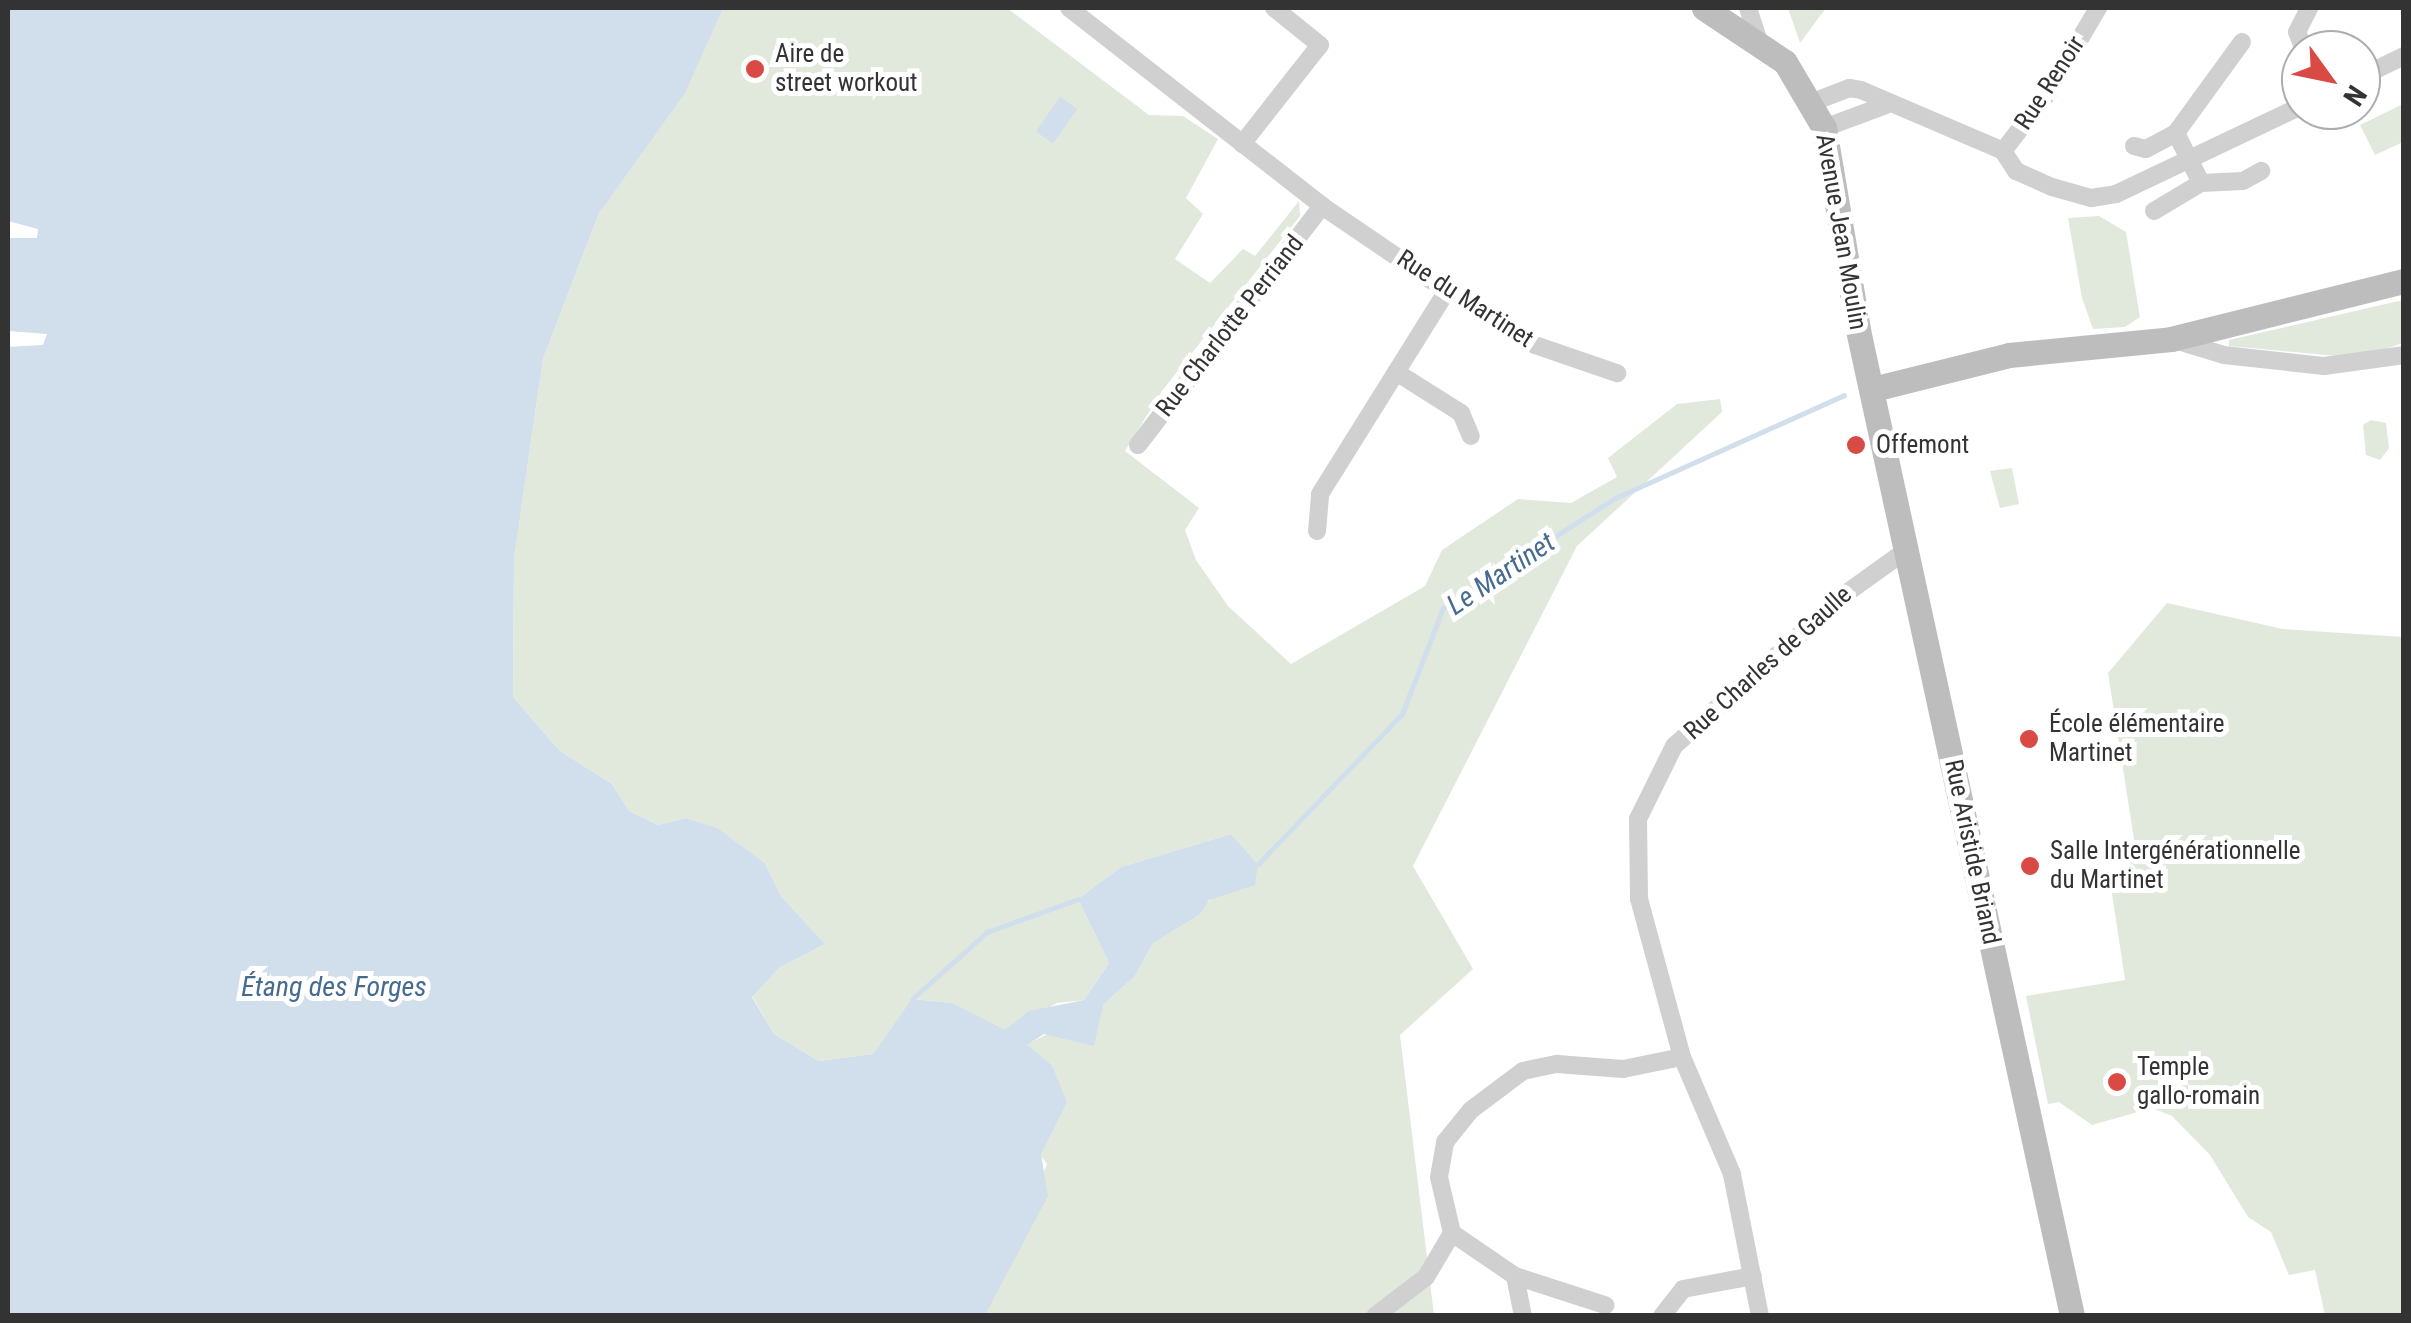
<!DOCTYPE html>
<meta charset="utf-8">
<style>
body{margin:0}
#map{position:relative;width:2411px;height:1323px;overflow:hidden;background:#fff;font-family:"Roboto Condensed",sans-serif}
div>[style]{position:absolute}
.green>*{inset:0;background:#e1e9dd}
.water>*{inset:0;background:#d1deec;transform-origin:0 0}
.stream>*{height:5px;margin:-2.5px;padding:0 2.5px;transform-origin:2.5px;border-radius:2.5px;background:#d1deec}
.street>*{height:18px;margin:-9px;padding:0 9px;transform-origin:9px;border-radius:9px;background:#d0d0d0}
.secondary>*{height:25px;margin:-12.5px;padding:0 12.5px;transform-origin:12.5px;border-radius:12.5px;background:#bdbdbd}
.dots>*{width:28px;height:28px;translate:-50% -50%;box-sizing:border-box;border:5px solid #fff;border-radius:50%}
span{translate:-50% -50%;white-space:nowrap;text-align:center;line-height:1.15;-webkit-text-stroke:10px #fff;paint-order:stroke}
.poi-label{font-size:25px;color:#333}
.left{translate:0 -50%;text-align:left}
.street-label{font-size:25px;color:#333}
.water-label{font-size:28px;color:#456b91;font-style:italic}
.frame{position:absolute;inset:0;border:10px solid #333;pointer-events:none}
.north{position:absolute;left:2281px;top:30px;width:100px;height:100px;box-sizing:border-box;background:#fff;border:2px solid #adadad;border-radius:50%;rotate:123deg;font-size:28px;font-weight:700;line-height:40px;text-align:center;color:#333}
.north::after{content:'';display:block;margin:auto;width:35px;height:45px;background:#da4a44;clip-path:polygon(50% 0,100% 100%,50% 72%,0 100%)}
</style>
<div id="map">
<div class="green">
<i style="clip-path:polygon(723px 8px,1007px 8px,1149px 115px,1183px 116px,1218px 139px,1186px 198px,1203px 214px,1175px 259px,1210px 283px,1243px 249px,1255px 256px,1299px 201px,1300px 216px,1162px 391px,1125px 451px,1199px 508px,1185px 530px,1196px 560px,1228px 606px,1291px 664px,1425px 586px,1442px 550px,1518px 499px,1571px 503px,1617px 477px,1608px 458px,1677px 404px,1720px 399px,1722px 412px,1577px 546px,1413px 866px,1473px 969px,1400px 1035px,1434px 1315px,985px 1315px,1047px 1164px,1040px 1155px,1066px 1102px,1052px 1065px,1026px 1045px,1103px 1005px,1135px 976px,1153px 943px,1258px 864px,1231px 834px,1121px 867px,1078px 899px,1109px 963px,1084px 1000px,1057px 1003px,1005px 1031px,953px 1003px,913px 999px,873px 1054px,819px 1061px,774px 1034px,752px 996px,779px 968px,825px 944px,781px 896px,765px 863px,716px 828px,686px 818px,658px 825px,629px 811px,612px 784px,560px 751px,513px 697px,514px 559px,543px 359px,599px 213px)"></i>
<i style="clip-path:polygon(1788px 8px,1826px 8px,1800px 43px)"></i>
<i style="clip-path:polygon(2403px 104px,2403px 142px,2375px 155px,2360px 125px)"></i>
<i style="clip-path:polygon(2099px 216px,2126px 232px,2140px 317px,2125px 327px,2093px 329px,2082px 298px,2068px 218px)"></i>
<i style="clip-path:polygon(2403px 300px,2403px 343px,2382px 350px,2347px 357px,2229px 346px,2229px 340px)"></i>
<i style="clip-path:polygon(2371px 420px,2386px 423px,2389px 448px,2380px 460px,2366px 455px,2363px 425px)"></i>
<i style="clip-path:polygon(2012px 468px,2019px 504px,2000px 508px,1990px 471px)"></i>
<i style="clip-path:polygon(2167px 603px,2283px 629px,2403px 637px,2403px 1315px,2325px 1315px,2315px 1270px,2289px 1275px,2271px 1232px,2248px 1217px,2210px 1155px,2172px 1116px,2152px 1108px,2092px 1125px,2059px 1102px,2048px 1104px,2026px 996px,2125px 980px,2111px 887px,2136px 852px,2108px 673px)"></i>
</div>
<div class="water">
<i style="clip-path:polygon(8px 8px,723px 8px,685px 93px,599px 213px,543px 359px,514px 559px,513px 697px,560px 751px,612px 784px,629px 811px,658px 825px,686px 818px,717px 828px,765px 863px,781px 896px,825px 944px,779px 968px,752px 997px,774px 1034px,819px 1061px,873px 1054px,912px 999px,953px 1003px,1005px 1030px,1029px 1011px,1084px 1000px,1109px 963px,1078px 899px,1121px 867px,1231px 834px,1258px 864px,1255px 885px,1209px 900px,1200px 914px,1153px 943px,1135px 976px,1103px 1005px,1094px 1046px,1044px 1034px,1027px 1045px,1052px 1065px,1067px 1102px,1041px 1154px,1048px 1196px,985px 1315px,8px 1315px,8px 347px,43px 345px,47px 334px,8px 331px,8px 238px,37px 238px,38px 229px,8px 221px)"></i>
<i style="left:1060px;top:97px;width:21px;height:42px;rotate:35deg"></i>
</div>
<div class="stream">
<i style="left:1258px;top:864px;width:208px;rotate:-46.2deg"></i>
<i style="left:1402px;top:714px;width:114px;rotate:-68.9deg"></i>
<i style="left:1443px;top:608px;width:204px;rotate:-32.6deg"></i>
<i style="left:1615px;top:498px;width:251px;rotate:-24.2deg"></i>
<i style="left:912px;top:999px;width:101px;rotate:-41.8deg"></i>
<i style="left:987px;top:932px;width:97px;rotate:-19.9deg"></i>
</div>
<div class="street">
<i style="left:1069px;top:8px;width:321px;rotate:38deg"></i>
<i style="left:1322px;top:206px;width:151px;rotate:34.2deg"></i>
<i style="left:1447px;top:291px;width:103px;rotate:31.5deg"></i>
<i style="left:1535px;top:345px;width:87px;rotate:18.9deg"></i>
<i style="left:1748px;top:8px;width:39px;rotate:72deg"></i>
<i style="left:2242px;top:42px;width:112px;rotate:126deg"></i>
<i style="left:2176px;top:133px;width:56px;rotate:63.4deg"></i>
<i style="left:2201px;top:183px;width:42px;rotate:-2.7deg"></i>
<i style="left:2243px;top:181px;width:21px;rotate:-29deg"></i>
<i style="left:2304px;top:50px;width:19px;rotate:-111deg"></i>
<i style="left:2297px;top:32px;width:27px;rotate:-63deg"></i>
<i style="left:2361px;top:77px;width:48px;rotate:-26deg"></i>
<i style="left:1813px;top:102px;width:39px;rotate:-21deg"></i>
<i style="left:1849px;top:88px;width:12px;rotate:9deg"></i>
<i style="left:1861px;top:90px;width:155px;rotate:23.2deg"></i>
<i style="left:2003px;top:151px;width:73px;rotate:-52.2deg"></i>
<i style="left:2048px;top:93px;width:99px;rotate:-59.5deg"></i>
<i style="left:1824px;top:128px;width:66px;rotate:-20.4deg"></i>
<i style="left:1242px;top:144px;width:126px;rotate:-51.8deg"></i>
<i style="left:1320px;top:45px;width:59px;rotate:-141.2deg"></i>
<i style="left:2134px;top:146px;width:12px;rotate:14deg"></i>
<i style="left:2146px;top:149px;width:34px;rotate:-28deg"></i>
<i style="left:2003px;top:151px;width:24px;rotate:57deg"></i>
<i style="left:2016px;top:171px;width:39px;rotate:24deg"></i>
<i style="left:2052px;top:187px;width:41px;rotate:15.8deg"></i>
<i style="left:2091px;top:198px;width:25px;rotate:-9deg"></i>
<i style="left:2116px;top:194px;width:205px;rotate:-25.4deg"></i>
<i style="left:2154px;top:211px;width:55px;rotate:-30.8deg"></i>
<i style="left:2171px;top:339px;width:55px;rotate:16.8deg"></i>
<i style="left:2224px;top:355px;width:101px;rotate:6.3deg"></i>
<i style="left:2324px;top:366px;width:81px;rotate:-7.8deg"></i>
<i style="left:1396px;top:372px;width:77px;rotate:32.2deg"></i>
<i style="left:1461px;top:413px;width:25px;rotate:67deg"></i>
<i style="left:1138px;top:445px;width:302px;rotate:-52.4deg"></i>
<i style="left:1317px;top:531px;width:37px;rotate:-85deg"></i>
<i style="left:1320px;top:494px;width:239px;rotate:-58deg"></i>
<i style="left:1452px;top:1233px;width:76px;rotate:34.3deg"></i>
<i style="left:1515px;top:1276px;width:41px;rotate:78.7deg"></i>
<i style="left:1515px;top:1276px;width:95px;rotate:17.9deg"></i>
<i style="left:1375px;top:1316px;width:64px;rotate:-37.4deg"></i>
<i style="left:1426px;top:1277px;width:51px;rotate:-59.4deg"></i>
<i style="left:1452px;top:1233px;width:57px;rotate:-103.1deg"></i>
<i style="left:1439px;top:1177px;width:36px;rotate:-80deg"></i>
<i style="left:1445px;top:1142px;width:41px;rotate:-50.9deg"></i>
<i style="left:1471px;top:1110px;width:65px;rotate:-36.9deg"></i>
<i style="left:1523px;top:1071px;width:35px;rotate:-12deg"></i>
<i style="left:1557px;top:1064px;width:66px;rotate:4.3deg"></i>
<i style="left:1623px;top:1069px;width:60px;rotate:-11.5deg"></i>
<i style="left:1662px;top:1316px;width:34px;rotate:-52deg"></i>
<i style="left:1683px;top:1289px;width:71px;rotate:-10.5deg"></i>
<i style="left:1760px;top:1316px;width:145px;rotate:-101.2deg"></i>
<i style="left:1732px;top:1174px;width:127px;rotate:-113.1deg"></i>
<i style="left:1682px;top:1057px;width:164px;rotate:-105.2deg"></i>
<i style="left:1639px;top:899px;width:80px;rotate:-90.7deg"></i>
<i style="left:1638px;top:819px;width:81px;rotate:-63.7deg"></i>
<i style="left:1674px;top:746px;width:232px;rotate:-41.5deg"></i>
<i style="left:1848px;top:592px;width:74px;rotate:-35.6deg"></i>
</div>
<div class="secondary">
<i style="left:1704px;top:8px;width:97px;rotate:33.7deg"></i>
<i style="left:1785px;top:62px;width:77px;rotate:59.4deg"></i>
<i style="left:1824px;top:128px;width:205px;rotate:80.4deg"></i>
<i style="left:1858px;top:330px;width:1009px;rotate:77.75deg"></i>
<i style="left:1873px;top:389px;width:140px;rotate:-14deg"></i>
<i style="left:2009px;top:355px;width:163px;rotate:-5.6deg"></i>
<i style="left:2171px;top:339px;width:240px;rotate:-14deg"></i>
</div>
<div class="dots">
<i style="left:755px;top:69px;background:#da4a44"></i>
<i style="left:1856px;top:445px;background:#da4a44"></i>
<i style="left:2029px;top:739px;background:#da4a44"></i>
<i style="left:2030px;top:866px;background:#da4a44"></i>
<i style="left:2117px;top:1082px;background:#da4a44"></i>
</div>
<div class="poi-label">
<span class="left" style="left:775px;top:69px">Aire de<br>street workout</span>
<span class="left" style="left:1876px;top:445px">Offemont</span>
<span class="left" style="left:2049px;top:739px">École élémentaire<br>Martinet</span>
<span class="left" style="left:2050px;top:866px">Salle Intergénérationnelle<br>du Martinet</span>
<span class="left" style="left:2137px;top:1082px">Temple<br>gallo-romain</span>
</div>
<div class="street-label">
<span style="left:2050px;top:83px;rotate:-57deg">Rue Renoir</span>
<span style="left:1841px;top:232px;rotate:80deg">Avenue Jean Moulin</span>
<span style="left:1465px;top:299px;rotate:33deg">Rue du Martinet</span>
<span style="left:1230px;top:326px;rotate:-52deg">Rue Charlotte Perriand</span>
<span style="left:1768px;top:663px;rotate:-42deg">Rue Charles de Gaulle</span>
<span style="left:1972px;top:852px;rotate:78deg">Rue Aristide Briand</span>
</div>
<div class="water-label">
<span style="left:1501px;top:574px;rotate:-34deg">Le Martinet</span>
<span style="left:334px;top:987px">Étang des Forges</span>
</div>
<div class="frame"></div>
<div class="north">N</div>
</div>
